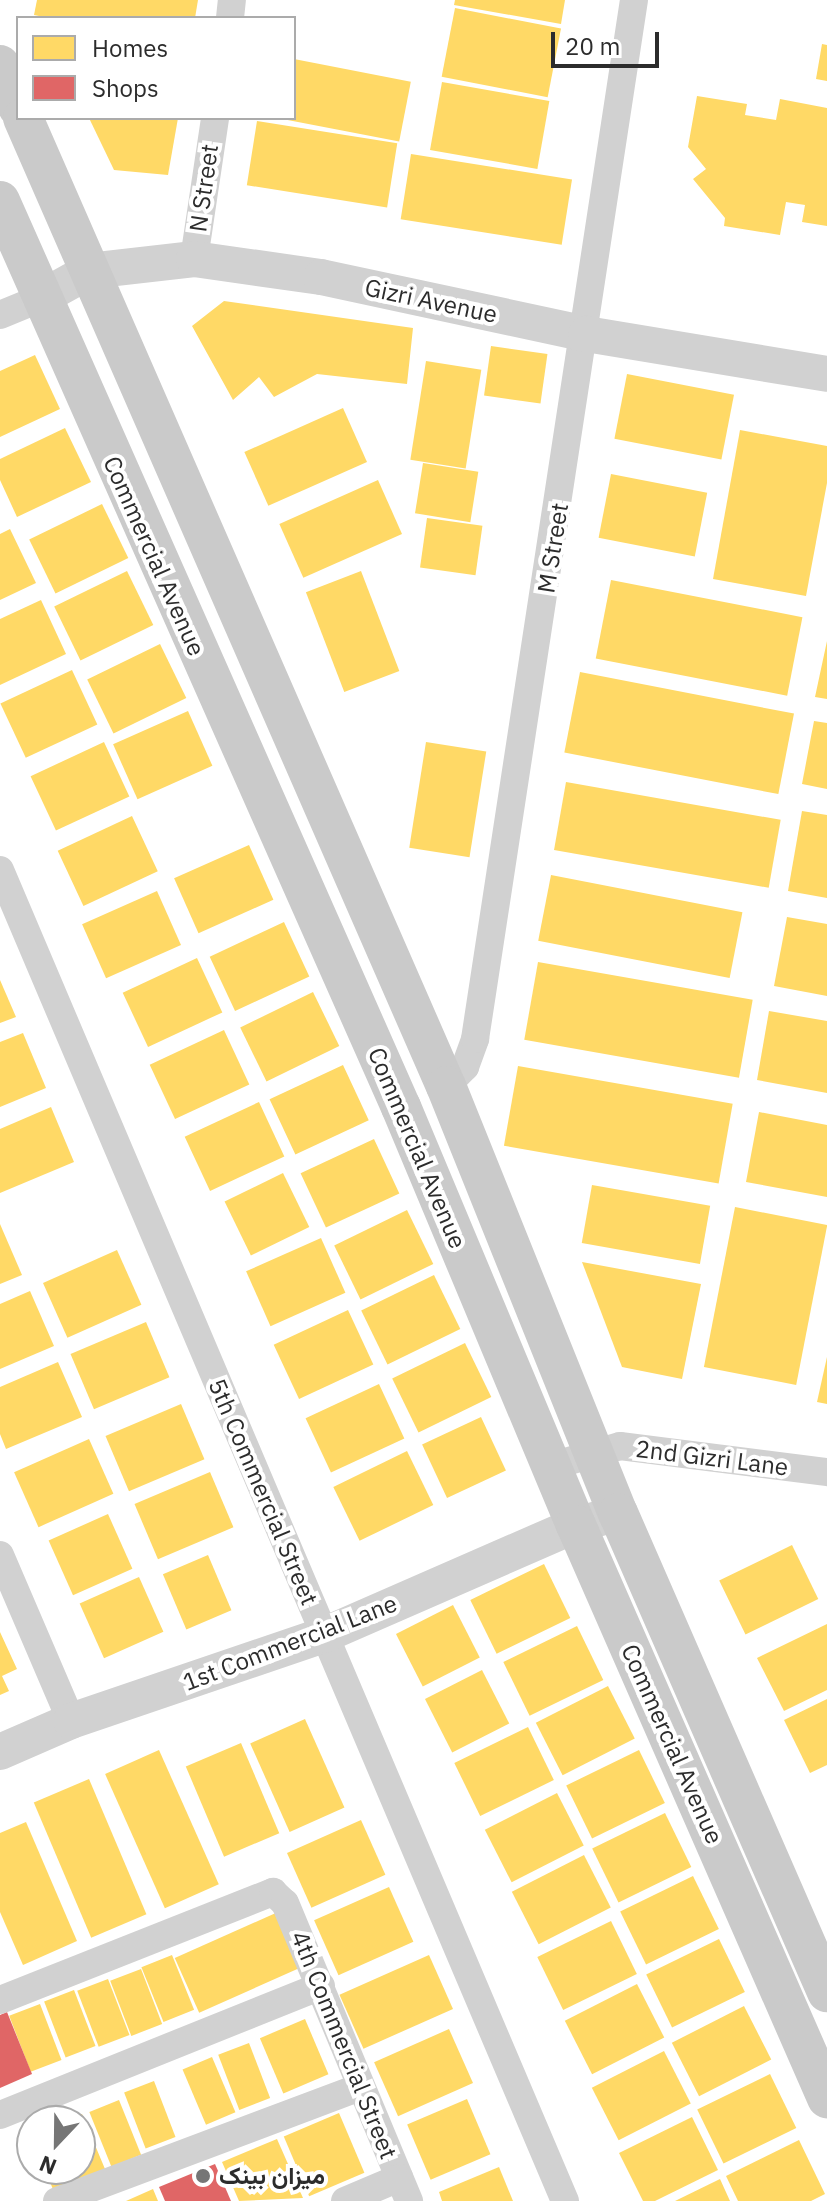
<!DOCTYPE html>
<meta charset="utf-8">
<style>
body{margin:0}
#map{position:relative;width:827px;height:2201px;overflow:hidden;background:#fff;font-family:"IBM Plex Sans",Vazirmatn,sans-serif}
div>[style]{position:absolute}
.homes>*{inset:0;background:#ffd966;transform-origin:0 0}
.shops>*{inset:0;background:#e06666}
.minor>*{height:28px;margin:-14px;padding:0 14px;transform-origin:14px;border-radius:14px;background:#d1d1d1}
.tertiary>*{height:36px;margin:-18px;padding:0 18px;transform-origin:18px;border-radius:18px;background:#d1d1d1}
.secondary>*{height:40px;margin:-20px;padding:0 20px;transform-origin:20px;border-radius:20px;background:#cacaca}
.dots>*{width:22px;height:22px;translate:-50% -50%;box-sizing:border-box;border:4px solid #fff;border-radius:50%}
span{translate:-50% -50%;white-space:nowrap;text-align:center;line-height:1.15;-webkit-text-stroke:8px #fff;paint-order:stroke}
.street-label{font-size:24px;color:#2c2c2c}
.poi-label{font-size:24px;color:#2c2c2c;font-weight:700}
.left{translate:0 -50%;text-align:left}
.legend{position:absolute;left:16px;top:16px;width:280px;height:104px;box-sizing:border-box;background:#fff;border:2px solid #ababab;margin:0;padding:10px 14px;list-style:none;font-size:24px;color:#2c2c2c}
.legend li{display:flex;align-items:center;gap:16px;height:40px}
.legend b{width:40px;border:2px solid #ababab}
.north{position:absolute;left:16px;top:2105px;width:80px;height:80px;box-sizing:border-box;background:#fff;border:2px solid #ababab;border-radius:50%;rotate:202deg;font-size:22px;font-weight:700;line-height:32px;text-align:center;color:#2c2c2c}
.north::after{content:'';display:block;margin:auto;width:28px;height:36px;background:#767676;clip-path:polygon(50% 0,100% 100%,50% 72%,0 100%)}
.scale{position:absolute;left:551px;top:32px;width:108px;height:36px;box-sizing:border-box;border:4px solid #2c2c2c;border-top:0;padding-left:10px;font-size:24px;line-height:28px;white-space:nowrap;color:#2c2c2c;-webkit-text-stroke:6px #fff;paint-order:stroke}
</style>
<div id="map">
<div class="homes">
<i style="clip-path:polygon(37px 0,198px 0,195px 18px,49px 18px,34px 15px)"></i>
<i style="clip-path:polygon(455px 0,565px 0,561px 24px,454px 5px)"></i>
<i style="left:455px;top:8px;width:108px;height:70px;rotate:11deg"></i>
<i style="clip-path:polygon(822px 44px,827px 45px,827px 81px,816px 79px)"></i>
<i style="left:294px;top:59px;width:119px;height:61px;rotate:11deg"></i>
<i style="left:442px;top:82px;width:109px;height:69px;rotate:10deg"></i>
<i style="clip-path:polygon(697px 96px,747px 104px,745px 115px,776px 120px,780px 99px,827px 108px,827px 226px,802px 222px,805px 205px,786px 202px,780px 235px,724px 226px,725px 218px,693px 179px,706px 169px,688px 147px)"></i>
<i style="clip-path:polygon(89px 118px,178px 118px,168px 175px,114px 170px)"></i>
<i style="left:257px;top:121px;width:142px;height:65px;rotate:9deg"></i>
<i style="left:411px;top:154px;width:163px;height:66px;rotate:9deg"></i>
<i style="clip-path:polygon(224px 301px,413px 328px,407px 384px,317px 374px,274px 397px,259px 377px,233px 400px,192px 326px)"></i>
<i style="left:491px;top:346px;width:57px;height:50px;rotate:8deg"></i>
<i style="clip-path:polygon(35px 355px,60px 409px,0 437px,0 371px)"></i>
<i style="left:426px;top:361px;width:56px;height:100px;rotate:9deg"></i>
<i style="left:627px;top:374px;width:109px;height:66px;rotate:11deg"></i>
<i style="left:343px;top:408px;width:59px;height:108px;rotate:66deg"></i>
<i style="clip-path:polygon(65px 428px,91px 482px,17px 517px,0 480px,0 459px)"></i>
<i style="clip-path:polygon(740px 430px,827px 446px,827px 483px,806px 596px,713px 579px)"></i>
<i style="left:423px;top:463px;width:56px;height:51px;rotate:9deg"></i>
<i style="left:611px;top:474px;width:98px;height:65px;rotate:11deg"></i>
<i style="left:378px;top:480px;width:59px;height:108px;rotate:66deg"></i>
<i style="left:102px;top:504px;width:60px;height:81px;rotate:64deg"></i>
<i style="left:427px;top:518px;width:56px;height:50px;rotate:8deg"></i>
<i style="clip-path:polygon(10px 529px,36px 583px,0 600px,0 534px)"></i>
<i style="left:127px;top:571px;width:60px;height:81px;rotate:64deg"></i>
<i style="left:361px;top:571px;width:107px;height:59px;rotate:69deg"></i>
<i style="left:611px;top:580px;width:195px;height:80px;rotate:11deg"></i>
<i style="clip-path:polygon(41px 600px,66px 654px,0 685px,0 619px)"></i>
<i style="clip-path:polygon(827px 641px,827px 699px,815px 697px)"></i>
<i style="left:160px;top:644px;width:60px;height:81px;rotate:64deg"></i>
<i style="left:72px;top:670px;width:60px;height:79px;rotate:65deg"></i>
<i style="left:580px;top:672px;width:218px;height:82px;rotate:11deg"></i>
<i style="left:188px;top:711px;width:60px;height:82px;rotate:66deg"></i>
<i style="clip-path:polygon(814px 721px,827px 723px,827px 789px,802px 784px)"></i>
<i style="left:104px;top:742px;width:60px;height:81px;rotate:65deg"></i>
<i style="left:426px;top:742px;width:61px;height:107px;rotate:9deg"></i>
<i style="left:566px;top:782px;width:218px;height:69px;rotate:10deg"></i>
<i style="clip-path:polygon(802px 811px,827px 815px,827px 898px,788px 891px)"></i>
<i style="left:132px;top:816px;width:61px;height:82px;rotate:65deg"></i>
<i style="left:249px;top:845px;width:60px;height:82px;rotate:66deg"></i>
<i style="left:551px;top:875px;width:195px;height:67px;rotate:11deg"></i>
<i style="left:157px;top:891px;width:59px;height:82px;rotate:66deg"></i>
<i style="clip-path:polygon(787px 917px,827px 924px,827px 996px,774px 986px)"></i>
<i style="left:284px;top:922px;width:60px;height:82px;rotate:65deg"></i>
<i style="left:197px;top:958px;width:60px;height:82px;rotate:65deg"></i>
<i style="left:538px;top:962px;width:218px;height:79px;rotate:10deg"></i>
<i style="clip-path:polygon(0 980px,16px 1017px,0 1023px)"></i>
<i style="left:313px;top:992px;width:60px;height:81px;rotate:64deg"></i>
<i style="clip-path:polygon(769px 1011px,827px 1021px,827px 1093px,757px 1080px)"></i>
<i style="left:224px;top:1030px;width:60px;height:82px;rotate:65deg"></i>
<i style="clip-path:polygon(23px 1033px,46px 1088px,0 1107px,0 1042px)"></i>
<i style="left:343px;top:1065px;width:61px;height:81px;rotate:65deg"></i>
<i style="left:518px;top:1066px;width:218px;height:81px;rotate:10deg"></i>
<i style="left:259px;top:1102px;width:60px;height:82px;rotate:65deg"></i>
<i style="clip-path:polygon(51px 1107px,74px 1162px,0 1193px,0 1129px)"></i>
<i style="clip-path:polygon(759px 1112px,827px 1125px,827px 1197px,746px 1182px)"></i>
<i style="left:374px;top:1139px;width:60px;height:81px;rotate:65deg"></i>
<i style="left:283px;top:1173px;width:60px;height:65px;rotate:64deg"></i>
<i style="left:592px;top:1185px;width:120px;height:59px;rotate:10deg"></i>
<i style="left:735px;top:1207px;width:94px;height:163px;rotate:11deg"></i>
<i style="left:407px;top:1210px;width:60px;height:81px;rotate:64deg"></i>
<i style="clip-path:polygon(0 1224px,22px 1275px,0 1284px)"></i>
<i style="left:321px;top:1238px;width:60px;height:82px;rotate:66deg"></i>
<i style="left:117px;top:1250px;width:60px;height:81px;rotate:66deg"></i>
<i style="clip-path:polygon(582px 1262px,701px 1284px,682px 1379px,622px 1367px)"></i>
<i style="left:434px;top:1275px;width:60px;height:81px;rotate:64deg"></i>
<i style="clip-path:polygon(30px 1291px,54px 1346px,0 1369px,0 1304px)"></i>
<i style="left:348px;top:1310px;width:60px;height:82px;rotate:65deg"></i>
<i style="left:146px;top:1322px;width:60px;height:82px;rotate:67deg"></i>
<i style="left:465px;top:1343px;width:60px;height:81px;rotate:64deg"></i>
<i style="clip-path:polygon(827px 1357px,827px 1404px,817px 1402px)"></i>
<i style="clip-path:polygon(58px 1362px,82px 1417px,6px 1449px,0 1434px,0 1387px)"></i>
<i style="left:379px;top:1384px;width:60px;height:81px;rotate:65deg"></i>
<i style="left:181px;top:1404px;width:60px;height:82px;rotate:67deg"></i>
<i style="left:481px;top:1417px;width:59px;height:65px;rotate:65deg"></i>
<i style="left:89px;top:1439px;width:60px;height:82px;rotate:66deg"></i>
<i style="left:407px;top:1451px;width:60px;height:82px;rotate:64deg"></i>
<i style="left:210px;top:1472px;width:60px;height:82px;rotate:67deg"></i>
<i style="left:108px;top:1514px;width:60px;height:65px;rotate:66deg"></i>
<i style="left:792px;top:1545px;width:60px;height:81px;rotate:64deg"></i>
<i style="left:208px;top:1555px;width:60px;height:49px;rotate:67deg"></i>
<i style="left:544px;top:1564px;width:60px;height:82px;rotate:64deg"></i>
<i style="left:139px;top:1577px;width:60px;height:65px;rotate:66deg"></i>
<i style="left:453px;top:1605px;width:59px;height:64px;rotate:63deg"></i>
<i style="clip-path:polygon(827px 1624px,827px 1690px,784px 1711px,757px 1658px)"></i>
<i style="left:577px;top:1626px;width:60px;height:82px;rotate:64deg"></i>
<i style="clip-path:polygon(0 1632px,17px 1669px,2px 1676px,9px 1691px,0 1695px)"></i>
<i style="left:482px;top:1670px;width:60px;height:64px;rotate:63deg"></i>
<i style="left:608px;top:1686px;width:59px;height:81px;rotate:63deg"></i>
<i style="clip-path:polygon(827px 1699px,827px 1765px,810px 1773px,784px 1720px)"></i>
<i style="left:305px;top:1719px;width:97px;height:60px;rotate:66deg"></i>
<i style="left:528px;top:1727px;width:59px;height:82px;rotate:64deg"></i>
<i style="left:241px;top:1743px;width:98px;height:60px;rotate:67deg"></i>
<i style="left:159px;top:1750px;width:147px;height:59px;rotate:66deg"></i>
<i style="left:639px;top:1750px;width:59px;height:81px;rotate:64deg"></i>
<i style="left:89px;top:1779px;width:147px;height:60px;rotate:67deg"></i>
<i style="left:557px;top:1793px;width:59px;height:81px;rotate:63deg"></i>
<i style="left:665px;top:1813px;width:60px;height:81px;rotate:64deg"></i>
<i style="left:361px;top:1820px;width:60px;height:81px;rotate:66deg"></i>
<i style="clip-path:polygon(26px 1822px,77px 1941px,23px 1965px,0 1912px,0 1833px)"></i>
<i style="left:584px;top:1855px;width:59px;height:81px;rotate:63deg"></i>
<i style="left:693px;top:1876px;width:59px;height:81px;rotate:64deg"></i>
<i style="left:389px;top:1887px;width:60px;height:82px;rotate:66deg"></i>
<i style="left:278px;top:1912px;width:60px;height:113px;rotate:66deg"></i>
<i style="left:611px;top:1921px;width:59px;height:82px;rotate:64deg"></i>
<i style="left:719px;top:1939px;width:59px;height:81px;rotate:64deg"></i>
<i style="left:172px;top:1955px;width:59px;height:33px;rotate:68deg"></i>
<i style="left:429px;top:1955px;width:59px;height:98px;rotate:66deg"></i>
<i style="left:141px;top:1969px;width:59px;height:33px;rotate:69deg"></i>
<i style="left:108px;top:1979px;width:60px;height:33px;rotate:69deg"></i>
<i style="left:637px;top:1984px;width:60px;height:81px;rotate:63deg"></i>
<i style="left:74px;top:1990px;width:60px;height:32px;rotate:69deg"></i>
<i style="left:40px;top:2004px;width:60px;height:33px;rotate:69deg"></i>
<i style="left:744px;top:2006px;width:60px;height:81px;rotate:63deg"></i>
<i style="left:305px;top:2019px;width:60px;height:49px;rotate:67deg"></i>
<i style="left:449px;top:2029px;width:59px;height:82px;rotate:66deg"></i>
<i style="left:249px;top:2043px;width:59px;height:33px;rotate:69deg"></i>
<i style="left:664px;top:2051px;width:59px;height:81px;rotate:63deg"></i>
<i style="left:212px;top:2057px;width:60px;height:32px;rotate:67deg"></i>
<i style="left:770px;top:2074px;width:60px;height:81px;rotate:64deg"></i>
<i style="left:154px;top:2081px;width:60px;height:32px;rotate:69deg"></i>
<i style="left:467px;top:2099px;width:60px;height:65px;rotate:67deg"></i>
<i style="left:119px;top:2100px;width:59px;height:32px;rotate:68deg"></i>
<i style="left:339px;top:2113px;width:65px;height:60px;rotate:67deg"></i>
<i style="clip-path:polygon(82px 2114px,105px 2169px,74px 2182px,69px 2169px,80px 2169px,80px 2121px,65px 2121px)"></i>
<i style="clip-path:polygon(692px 2117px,718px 2170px,655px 2201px,643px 2201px,619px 2153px)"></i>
<i style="clip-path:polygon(277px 2139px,303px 2198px,239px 2201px,222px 2162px)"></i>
<i style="clip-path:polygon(799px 2140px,825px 2194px,811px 2201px,738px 2201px,726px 2176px)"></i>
<i style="clip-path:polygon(499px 2167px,513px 2201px,442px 2201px,439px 2192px)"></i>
<i style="clip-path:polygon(45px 2169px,63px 2169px,70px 2186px,54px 2192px)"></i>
<i style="clip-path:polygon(720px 2179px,730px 2201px,675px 2201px)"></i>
<i style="clip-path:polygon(153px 2189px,158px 2201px,126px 2201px)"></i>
</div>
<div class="shops">
<i style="clip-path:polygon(7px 2012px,32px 2074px,0 2088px,0 2015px)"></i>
<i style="clip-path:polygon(215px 2164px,231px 2201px,165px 2201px,159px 2187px)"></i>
</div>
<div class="minor">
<i style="left:230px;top:18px;width:18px;rotate:-84deg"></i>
<i style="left:194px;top:259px;width:143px;rotate:-81.5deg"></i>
<i style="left:0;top:315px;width:42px;rotate:-22.3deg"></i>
<i style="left:0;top:870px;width:1446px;rotate:67deg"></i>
<i style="left:446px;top:1086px;width:27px;rotate:-45deg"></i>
<i style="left:465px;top:1067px;width:30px;rotate:-70deg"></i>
<i style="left:475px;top:1039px;width:1051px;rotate:-81.3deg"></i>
<i style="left:552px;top:1466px;width:71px;rotate:-16.4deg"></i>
<i style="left:620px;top:1446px;width:209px;rotate:7.2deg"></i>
<i style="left:0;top:1555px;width:181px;rotate:66.8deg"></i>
<i style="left:0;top:2000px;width:294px;rotate:-21.6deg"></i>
<i style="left:273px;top:1892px;width:16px;rotate:43deg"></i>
<i style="left:285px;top:1903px;width:323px;rotate:67.4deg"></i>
<i style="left:0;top:2115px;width:346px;rotate:-21.9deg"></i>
<i style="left:57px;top:2201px;width:324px;rotate:-20.6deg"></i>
<i style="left:345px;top:2201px;width:59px;rotate:-23.1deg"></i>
</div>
<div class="tertiary">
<i style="left:39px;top:299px;width:57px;rotate:-29.2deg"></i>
<i style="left:89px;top:271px;width:106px;rotate:-6.5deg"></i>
<i style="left:194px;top:259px;width:128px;rotate:8.1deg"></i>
<i style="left:321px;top:277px;width:271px;rotate:12.1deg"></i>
<i style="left:586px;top:334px;width:244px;rotate:9.4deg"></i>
<i style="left:0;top:1752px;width:77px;rotate:-23.6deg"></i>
<i style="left:71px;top:1721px;width:267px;rotate:-18.8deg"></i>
<i style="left:324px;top:1635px;width:275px;rotate:-23.6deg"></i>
<i style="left:576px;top:1525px;width:44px;rotate:-15.9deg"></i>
</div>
<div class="secondary">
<i style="left:0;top:65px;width:46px;rotate:66.8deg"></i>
<i style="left:23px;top:118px;width:1056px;rotate:66.4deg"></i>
<i style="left:446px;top:1086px;width:460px;rotate:68.1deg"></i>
<i style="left:618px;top:1513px;width:523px;rotate:66.43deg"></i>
<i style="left:0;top:201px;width:991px;rotate:66.13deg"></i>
<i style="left:401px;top:1107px;width:453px;rotate:67.3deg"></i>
<i style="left:576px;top:1525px;width:626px;rotate:66.34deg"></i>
</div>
<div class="dots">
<i style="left:203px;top:2176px;background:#767676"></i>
</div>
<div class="street-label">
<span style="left:204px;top:188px;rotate:-82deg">N Street</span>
<span style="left:431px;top:301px;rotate:12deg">Gizri Avenue</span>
<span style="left:553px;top:548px;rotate:-81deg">M Street</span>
<span style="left:154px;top:556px;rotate:66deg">Commercial Avenue</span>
<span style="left:417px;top:1148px;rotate:67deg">Commercial Avenue</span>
<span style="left:712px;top:1458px;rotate:7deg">2nd Gizri Lane</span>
<span style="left:263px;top:1492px;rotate:67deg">5th Commercial Street</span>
<span style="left:290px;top:1643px;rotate:-21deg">1st Commercial Lane</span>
<span style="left:672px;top:1744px;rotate:66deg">Commercial Avenue</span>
<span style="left:344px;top:2045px;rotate:68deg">4th Commercial Street</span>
</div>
<div class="poi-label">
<span class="left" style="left:219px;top:2176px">میزان بینک</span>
</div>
<ul class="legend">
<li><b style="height:22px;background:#ffd966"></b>Homes</li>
<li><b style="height:22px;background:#e06666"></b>Shops</li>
</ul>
<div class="north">N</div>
<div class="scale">20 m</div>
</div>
